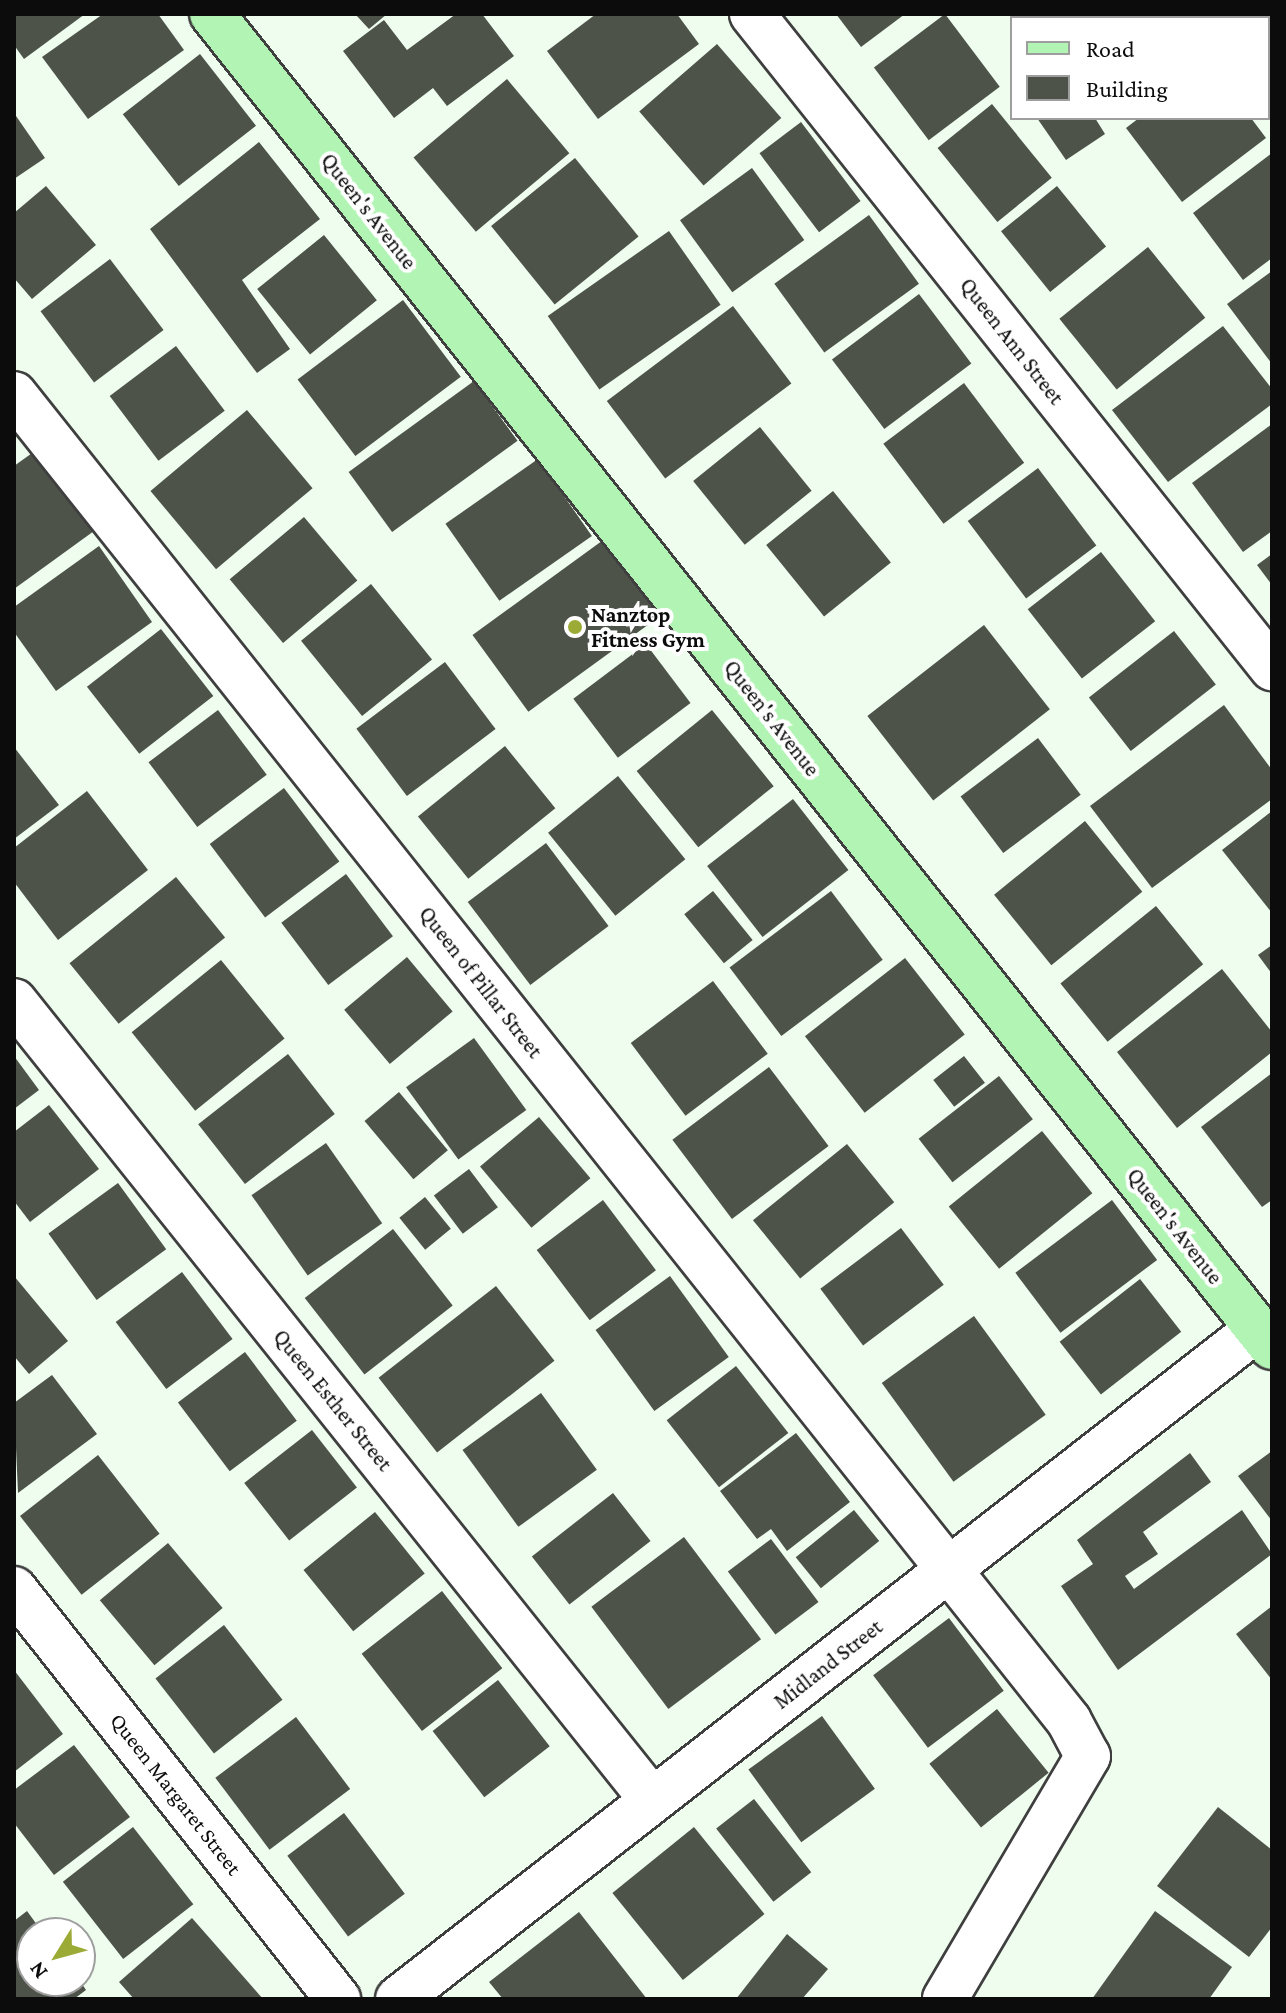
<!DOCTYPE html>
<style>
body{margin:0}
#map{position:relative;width:1286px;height:2013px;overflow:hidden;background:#eefdee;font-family:"Crimson Pro",serif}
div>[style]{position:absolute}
.building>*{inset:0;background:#4e534a;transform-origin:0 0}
.roads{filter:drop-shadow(2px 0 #3f3f3f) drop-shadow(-2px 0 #3f3f3f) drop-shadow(0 2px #3f3f3f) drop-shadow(0 -2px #3f3f3f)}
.street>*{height:44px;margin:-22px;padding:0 22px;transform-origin:22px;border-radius:22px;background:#fff}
.secondary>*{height:44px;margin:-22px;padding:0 22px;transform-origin:22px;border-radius:22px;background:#b1f4b4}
.dots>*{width:22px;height:22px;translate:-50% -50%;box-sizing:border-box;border:4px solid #fff;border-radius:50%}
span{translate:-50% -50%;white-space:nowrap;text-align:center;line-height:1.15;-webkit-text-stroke:8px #fff;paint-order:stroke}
.street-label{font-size:22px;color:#0c0c0c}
.poi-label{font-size:22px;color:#0c0c0c;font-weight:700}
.left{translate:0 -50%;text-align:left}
.frame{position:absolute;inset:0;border:16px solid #0c0c0c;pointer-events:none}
.legend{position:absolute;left:1010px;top:16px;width:260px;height:104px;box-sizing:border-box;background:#fff;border:2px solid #9e9e9e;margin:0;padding:10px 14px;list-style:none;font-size:24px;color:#0c0c0c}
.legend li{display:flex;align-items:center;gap:16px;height:40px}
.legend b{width:40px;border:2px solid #9e9e9e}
.north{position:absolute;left:16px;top:1917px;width:80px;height:80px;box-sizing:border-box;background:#fff;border:2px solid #9e9e9e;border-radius:50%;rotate:233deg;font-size:22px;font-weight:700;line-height:32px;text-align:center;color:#0c0c0c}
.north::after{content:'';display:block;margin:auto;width:28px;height:36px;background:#9caa36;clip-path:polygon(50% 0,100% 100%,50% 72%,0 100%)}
</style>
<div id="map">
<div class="building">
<i style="clip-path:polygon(14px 14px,85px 14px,24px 59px,14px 45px)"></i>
<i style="clip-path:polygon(103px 14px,158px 14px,184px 50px,88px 119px,42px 57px)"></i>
<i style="clip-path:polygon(355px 14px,387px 14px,369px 29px)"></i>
<i style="clip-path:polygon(456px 14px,482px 14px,514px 56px,447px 106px,433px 88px,394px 118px,343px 51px,384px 20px,407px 50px)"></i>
<i style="clip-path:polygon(596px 14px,677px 14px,699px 44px,598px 119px,547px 51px)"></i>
<i style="clip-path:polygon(836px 14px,905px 14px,861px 47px)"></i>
<i style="left:945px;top:14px;width:91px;height:89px;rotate:53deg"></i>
<i style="left:1108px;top:14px;width:63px;height:7px"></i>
<i style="left:717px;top:44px;width:98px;height:103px;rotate:49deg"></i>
<i style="left:200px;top:54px;width:91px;height:98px;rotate:52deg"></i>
<i style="left:507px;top:79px;width:97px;height:122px;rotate:50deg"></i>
<i style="left:992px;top:104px;width:95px;height:70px;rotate:51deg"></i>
<i style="clip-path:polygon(14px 113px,45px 158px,14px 179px)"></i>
<i style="clip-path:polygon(1037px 118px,1095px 118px,1105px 134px,1066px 160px)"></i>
<i style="clip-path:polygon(1139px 118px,1251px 118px,1266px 138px,1182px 202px,1126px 128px)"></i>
<i style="left:801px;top:122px;width:99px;height:52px;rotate:53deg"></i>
<i style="clip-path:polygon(259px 142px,320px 219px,242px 280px,290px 349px,257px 373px,150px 229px)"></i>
<i style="clip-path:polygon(1272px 153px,1272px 258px,1243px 280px,1193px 213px)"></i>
<i style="left:575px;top:158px;width:101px;height:108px;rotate:51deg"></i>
<i style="left:752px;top:168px;width:89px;height:89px;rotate:54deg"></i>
<i style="clip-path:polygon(46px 186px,96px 245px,32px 299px,14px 278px,14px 213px)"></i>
<i style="left:1057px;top:186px;width:78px;height:72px;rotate:51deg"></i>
<i style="left:869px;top:215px;width:85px;height:117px;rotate:54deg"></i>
<i style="left:669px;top:231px;width:90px;height:148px;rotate:55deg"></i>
<i style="left:324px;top:235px;width:84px;height:86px;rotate:51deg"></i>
<i style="left:1148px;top:247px;width:91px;height:114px;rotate:51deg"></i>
<i style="left:110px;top:259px;width:89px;height:87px;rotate:53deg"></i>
<i style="clip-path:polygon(1272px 271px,1272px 364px,1227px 304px)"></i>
<i style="left:919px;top:294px;width:87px;height:109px;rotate:53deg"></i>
<i style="left:403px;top:300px;width:96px;height:132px;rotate:53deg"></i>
<i style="left:733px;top:306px;width:97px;height:158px;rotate:53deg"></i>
<i style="clip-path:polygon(1223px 326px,1272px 389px,1272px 404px,1168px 482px,1112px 410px)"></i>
<i style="left:176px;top:346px;width:81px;height:83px;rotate:53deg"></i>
<i style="left:474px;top:381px;width:74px;height:155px;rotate:54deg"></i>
<i style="left:964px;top:383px;width:100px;height:101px;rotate:53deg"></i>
<i style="left:247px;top:410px;width:102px;height:126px;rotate:50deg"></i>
<i style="clip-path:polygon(1272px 424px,1272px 531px,1243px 552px,1192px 483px)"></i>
<i style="left:760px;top:427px;width:82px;height:86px;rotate:51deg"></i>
<i style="clip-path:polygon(35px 451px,94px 531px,14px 589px,14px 466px)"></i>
<i style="left:538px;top:459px;width:94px;height:113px;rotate:55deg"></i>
<i style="left:1038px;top:468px;width:97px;height:88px;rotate:53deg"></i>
<i style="left:833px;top:491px;width:92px;height:86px;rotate:51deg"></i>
<i style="left:304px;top:517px;width:83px;height:97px;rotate:50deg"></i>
<i style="left:606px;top:538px;width:95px;height:165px;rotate:54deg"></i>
<i style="clip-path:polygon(99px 546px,152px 622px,56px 691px,14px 632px,14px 607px)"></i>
<i style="left:1101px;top:552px;width:88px;height:93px;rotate:52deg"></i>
<i style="clip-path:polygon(1272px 554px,1272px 585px,1257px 565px)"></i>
<i style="left:371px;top:584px;width:97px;height:90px;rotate:51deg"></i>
<i style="left:984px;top:625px;width:107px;height:148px;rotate:52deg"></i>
<i style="left:161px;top:629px;width:85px;height:94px;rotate:52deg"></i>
<i style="left:1174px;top:631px;width:68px;height:108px;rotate:52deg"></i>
<i style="left:646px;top:644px;width:74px;height:91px;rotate:53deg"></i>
<i style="left:445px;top:662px;width:84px;height:111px;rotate:53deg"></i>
<i style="clip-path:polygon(1224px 705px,1272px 770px,1272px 799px,1152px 888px,1090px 806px)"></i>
<i style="left:218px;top:710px;width:81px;height:87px;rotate:53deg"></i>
<i style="left:712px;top:710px;width:98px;height:97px;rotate:51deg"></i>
<i style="left:1038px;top:738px;width:71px;height:97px;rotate:53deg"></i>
<i style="left:505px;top:746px;width:80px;height:112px;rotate:51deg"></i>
<i style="clip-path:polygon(14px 747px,59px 805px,14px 839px)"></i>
<i style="left:618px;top:776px;width:107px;height:90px;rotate:51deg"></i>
<i style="left:284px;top:788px;width:92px;height:93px;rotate:53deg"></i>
<i style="clip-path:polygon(87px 791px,148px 870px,58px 940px,14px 882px,14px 848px)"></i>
<i style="left:793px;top:799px;width:90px;height:109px;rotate:52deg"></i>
<i style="clip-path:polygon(1272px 811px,1272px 913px,1222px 850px)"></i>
<i style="left:1085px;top:821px;width:91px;height:117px;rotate:51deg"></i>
<i style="left:546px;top:843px;width:104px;height:98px;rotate:53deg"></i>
<i style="left:346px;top:874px;width:78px;height:81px;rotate:53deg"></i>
<i style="left:176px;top:877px;width:78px;height:137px;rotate:51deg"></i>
<i style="left:713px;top:891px;width:63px;height:37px;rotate:51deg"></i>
<i style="left:831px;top:891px;width:86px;height:127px;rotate:53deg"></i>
<i style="left:1156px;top:906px;width:75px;height:123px;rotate:51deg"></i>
<i style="clip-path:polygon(1272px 945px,1272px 974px,1258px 955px)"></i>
<i style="left:407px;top:957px;width:71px;height:82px;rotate:50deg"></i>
<i style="left:905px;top:958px;width:97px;height:127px;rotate:52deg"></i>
<i style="left:221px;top:960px;width:101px;height:115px;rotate:51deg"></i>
<i style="clip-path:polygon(1222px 969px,1272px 1032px,1272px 1052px,1177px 1128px,1117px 1052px)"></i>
<i style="left:713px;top:981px;width:91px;height:103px;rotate:53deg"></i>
<i style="left:474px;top:1038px;width:89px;height:84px;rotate:54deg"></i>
<i style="left:288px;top:1054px;width:76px;height:114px;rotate:52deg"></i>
<i style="clip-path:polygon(14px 1056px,39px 1090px,14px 1109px)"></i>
<i style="left:964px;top:1056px;width:34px;height:39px;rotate:52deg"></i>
<i style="left:769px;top:1067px;width:99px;height:121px;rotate:53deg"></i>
<i style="clip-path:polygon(1272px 1073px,1272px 1200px,1262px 1207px,1201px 1127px)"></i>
<i style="left:999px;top:1076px;width:55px;height:102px;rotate:52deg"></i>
<i style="left:399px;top:1092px;width:76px;height:45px;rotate:50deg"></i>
<i style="clip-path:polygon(49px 1105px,99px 1169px,30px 1222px,14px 1201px,14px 1132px)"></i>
<i style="left:539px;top:1117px;width:80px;height:77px;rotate:50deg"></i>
<i style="left:1042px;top:1131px;width:80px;height:120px;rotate:51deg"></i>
<i style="left:326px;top:1143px;width:98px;height:91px;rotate:55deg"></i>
<i style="left:847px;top:1144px;width:75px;height:121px;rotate:51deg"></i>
<i style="left:469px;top:1169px;width:48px;height:44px;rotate:53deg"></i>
<i style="left:118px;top:1183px;width:82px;height:86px;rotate:54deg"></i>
<i style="left:425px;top:1197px;width:41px;height:33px;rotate:51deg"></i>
<i style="left:603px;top:1200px;width:88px;height:83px;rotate:53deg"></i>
<i style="left:1112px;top:1200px;width:75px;height:121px;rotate:53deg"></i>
<i style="left:901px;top:1228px;width:71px;height:101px;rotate:53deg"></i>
<i style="left:393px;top:1229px;width:97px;height:112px;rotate:52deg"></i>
<i style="left:182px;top:1272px;width:84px;height:83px;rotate:53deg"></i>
<i style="clip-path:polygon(14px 1276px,68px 1341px,29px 1374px,14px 1356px)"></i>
<i style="left:670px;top:1276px;width:100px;height:92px;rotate:54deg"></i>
<i style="left:1140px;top:1279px;width:67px;height:102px;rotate:52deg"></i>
<i style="left:496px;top:1286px;width:95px;height:149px;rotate:52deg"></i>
<i style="left:974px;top:1316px;width:122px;height:114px;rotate:54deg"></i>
<i style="left:245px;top:1352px;width:86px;height:84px;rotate:53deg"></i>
<i style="left:736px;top:1366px;width:85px;height:88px;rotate:52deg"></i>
<i style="clip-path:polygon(52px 1375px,97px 1434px,18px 1493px,14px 1403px)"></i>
<i style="left:541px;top:1393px;width:95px;height:97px;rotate:54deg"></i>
<i style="left:312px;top:1430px;width:73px;height:86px;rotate:52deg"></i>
<i style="clip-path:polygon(796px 1433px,850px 1502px,787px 1551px,771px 1529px,757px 1539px,720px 1491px)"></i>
<i style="clip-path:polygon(1272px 1451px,1272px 1521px,1238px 1476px)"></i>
<i style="clip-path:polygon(1190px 1453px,1211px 1482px,1143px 1532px,1158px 1554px,1125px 1576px,1134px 1589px,1242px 1510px,1272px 1554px,1118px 1670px,1061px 1586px,1093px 1564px,1077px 1540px)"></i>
<i style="left:98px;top:1455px;width:100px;height:99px;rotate:52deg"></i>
<i style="left:613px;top:1493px;width:61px;height:103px;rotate:52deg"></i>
<i style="left:854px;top:1510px;width:40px;height:75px;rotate:51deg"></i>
<i style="left:375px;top:1512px;width:79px;height:92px;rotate:51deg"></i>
<i style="left:684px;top:1537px;width:128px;height:116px;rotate:53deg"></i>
<i style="left:771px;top:1539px;width:79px;height:54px;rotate:53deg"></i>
<i style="left:168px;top:1543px;width:85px;height:89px;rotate:50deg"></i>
<i style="left:442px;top:1591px;width:98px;height:102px;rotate:52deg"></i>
<i style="clip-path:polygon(1272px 1606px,1272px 1680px,1236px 1634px)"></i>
<i style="left:949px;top:1618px;width:91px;height:95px;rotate:53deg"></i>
<i style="left:224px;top:1625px;width:95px;height:87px;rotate:52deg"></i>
<i style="clip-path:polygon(14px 1670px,63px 1734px,14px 1772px)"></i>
<i style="left:498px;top:1680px;width:84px;height:83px;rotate:52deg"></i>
<i style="left:997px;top:1709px;width:82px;height:87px;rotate:51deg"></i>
<i style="left:822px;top:1716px;width:90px;height:91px;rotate:54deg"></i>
<i style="left:296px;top:1717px;width:90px;height:101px;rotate:53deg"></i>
<i style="clip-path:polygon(74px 1745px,130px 1817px,54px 1875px,14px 1823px,14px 1790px)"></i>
<i style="left:754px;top:1799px;width:93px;height:48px;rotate:52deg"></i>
<i style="clip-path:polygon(1218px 1807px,1272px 1850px,1272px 1927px,1249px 1957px,1157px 1886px)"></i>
<i style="left:344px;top:1813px;width:101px;height:71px;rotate:53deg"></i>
<i style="left:133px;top:1827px;width:98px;height:89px;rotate:52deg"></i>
<i style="left:694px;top:1827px;width:112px;height:105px;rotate:51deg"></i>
<i style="clip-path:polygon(27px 1911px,43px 1933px,32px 1933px,32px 1981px,80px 1981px,86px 1990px,74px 1999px,14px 1999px,14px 1921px)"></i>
<i style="clip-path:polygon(1155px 1911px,1232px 1967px,1209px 1999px,1092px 1999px)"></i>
<i style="clip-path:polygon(579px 1912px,647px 1999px,503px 1999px,489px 1982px)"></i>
<i style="clip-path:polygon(192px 1918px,263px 1999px,134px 1999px,119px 1982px)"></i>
<i style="clip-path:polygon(787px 1934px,828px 1969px,802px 1999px,736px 1999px)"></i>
</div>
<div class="roads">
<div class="street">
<i style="left:752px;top:14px;width:836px;rotate:51.51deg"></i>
<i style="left:1215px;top:14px;width:5px;rotate:53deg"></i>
<i style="left:1268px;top:80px;width:6px;rotate:51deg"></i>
<i style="left:14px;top:394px;width:1695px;rotate:51.51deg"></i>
<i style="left:1069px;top:1721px;width:40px;rotate:62deg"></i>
<i style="left:1088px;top:1756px;width:282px;rotate:120.5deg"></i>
<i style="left:14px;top:1001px;width:1022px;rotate:51.39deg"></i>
<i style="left:14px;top:1589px;width:523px;rotate:51.68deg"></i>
<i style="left:398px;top:1999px;width:1089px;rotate:-37.95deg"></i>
</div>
<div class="secondary">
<i style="left:212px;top:14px;width:1703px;rotate:51.51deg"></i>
</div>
</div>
<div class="dots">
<i style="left:575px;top:627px;background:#9caa36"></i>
</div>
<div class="street-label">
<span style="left:369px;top:211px;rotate:52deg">Queen's Avenue</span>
<span style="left:1012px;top:341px;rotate:52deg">Queen Ann Street</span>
<span style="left:772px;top:718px;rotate:52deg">Queen's Avenue</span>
<span style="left:481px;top:982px;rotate:52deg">Queen of Pillar Street</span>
<span style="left:1175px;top:1226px;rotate:52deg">Queen's Avenue</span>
<span style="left:333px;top:1400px;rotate:51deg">Queen Esther Street</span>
<span style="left:828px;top:1664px;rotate:-38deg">Midland Street</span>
<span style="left:176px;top:1794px;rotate:52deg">Queen Margaret Street</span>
</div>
<div class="poi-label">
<span class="left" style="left:591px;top:627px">Nanztop<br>Fitness Gym</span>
</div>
<div class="frame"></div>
<ul class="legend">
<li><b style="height:10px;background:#b1f4b4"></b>Road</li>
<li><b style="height:22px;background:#4e534a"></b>Building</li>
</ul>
<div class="north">N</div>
</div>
